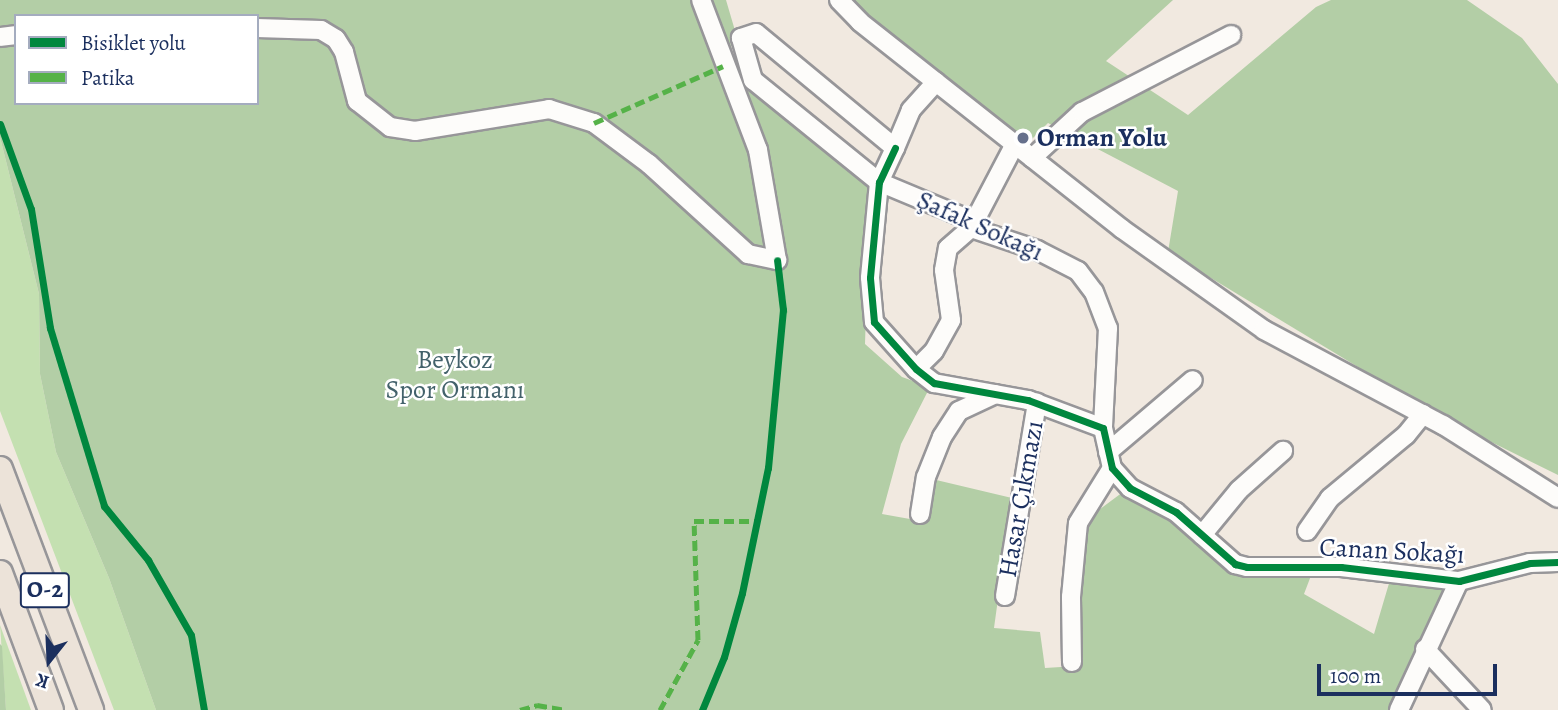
<!DOCTYPE html>
<meta charset="utf-8">
<style>
body{margin:0}
#map{position:relative;width:1558px;height:710px;overflow:hidden;background:#f1e9e0;font-family:Alegreya,serif}
div>[style]{position:absolute}
.green>*{inset:0;background:#c4e0b1}
.forest>*{inset:0;background:#b3cea6}
.roads{filter:drop-shadow(2px 0 #979699) drop-shadow(-2px 0 #979699) drop-shadow(0 2px #979699) drop-shadow(0 -2px #979699)}
.minor>*{height:18px;margin:-9px;padding:0 9px;transform-origin:9px;border-radius:9px;background:#fdfcfa}
.highway>*{height:24px;margin:-12px;padding:0 12px;transform-origin:12px;border-radius:12px;background:#ece3d9}
.quiet>*{height:5px;margin-top:-2.5px;transform-origin:0;background:repeating-linear-gradient(90deg,#55b248 0 10px,transparent 0 15px)}
.cycleway>*{height:7px;margin:-3.5px;padding:0 3.5px;transform-origin:3.5px;border-radius:3.5px;background:#00873e}
.dots>*{width:19px;height:19px;translate:-50% -50%;box-sizing:border-box;border:4px solid #fff;border-radius:50%}
span{translate:-50% -50%;white-space:nowrap;text-align:center;line-height:1.15;-webkit-text-stroke:5px #fff;paint-order:stroke}
.shield-label span{padding:2px 5px;background:#fff;border:2px solid;border-radius:5px;-webkit-text-stroke-width:0}
.shield-label{font-size:24px;color:#1b2f5e;font-weight:700}
.poi-label{font-size:26px;color:#1b2f5e;font-weight:700}
.left{translate:0 -50%;text-align:left}
.street-label{font-size:26px;color:#1b2f5e}
.park-label{font-size:26px;color:#43626b}
.legend{position:absolute;left:14px;top:14px;width:245px;height:91px;box-sizing:border-box;background:#fff;border:2px solid #a4acbf;margin:0;padding:9px 12px;list-style:none;font-size:21px;color:#1b2f5e}
.legend li{display:flex;align-items:center;gap:14px;height:35px}
.legend b{width:35px;border:2px solid #a4acbf}
.north{position:absolute;left:14px;top:626px;width:70px;height:70px;-webkit-text-stroke:5px #fff;paint-order:stroke;rotate:198deg;font-size:19px;font-weight:700;line-height:28px;text-align:center;color:#1b2f5e}
.north::after{content:'';display:block;margin:auto;width:24px;height:32px;background:#1b2f5e;clip-path:polygon(50% 0,100% 100%,50% 72%,0 100%)}
.scale{position:absolute;left:1317px;top:664px;width:180px;height:32px;box-sizing:border-box;border:4px solid #1b2f5e;border-top:0;padding-left:9px;font-size:21px;line-height:24px;white-space:nowrap;color:#1b2f5e;-webkit-text-stroke:5px #fff;paint-order:stroke}
</style>
<div id="map">
<div class="green">
<i style="clip-path:polygon(0 137px,39px 294px,40px 374px,56px 452px,109px 578px,156px 710px,114px 710px,0 411px)"></i>
<i style="clip-path:polygon(0 625px,31px 710px,6px 710px)"></i>
</div>
<div class="forest">
<i style="clip-path:polygon(evenodd,0 0,726px 0,736px 34px,730px 41px,736px 67px,746px 85px,870px 182px,865px 344px,902px 377px,930px 387px,901px 444px,882px 514px,921px 521px,932px 479px,1012px 498px,994px 628px,1040px 632px,1045px 668px,1077px 666px,1080px 524px,1127px 489px,1174px 514px,1237px 570px,1312px 573px,1304px 594px,1374px 634px,1390px 580px,1448px 586px,1390px 710px,156px 710px,109px 578px,56px 452px,40px 374px,39px 294px,0 137px,0 0,16px 16px,257px 16px,257px 103px,16px 103px,16px 16px)"></i>
<i style="clip-path:polygon(848px 0,1173px 0,1106px 61px,1188px 115px,1316px 7px,1331px 0,1467px 0,1522px 38px,1558px 84px,1558px 475px,1439px 416px,1168px 252px,1178px 191px,1048px 123px,1022px 149px)"></i>
<i style="clip-path:polygon(0 644px,2px 646px,6px 710px,0 710px)"></i>
</div>
<div class="roads">
<div class="minor">
<i style="left:839px;top:0;width:30px;rotate:46deg"></i>
<i style="left:860px;top:22px;width:334px;rotate:38.3deg"></i>
<i style="left:1122px;top:229px;width:174px;rotate:35.4deg"></i>
<i style="left:1264px;top:330px;width:203px;rotate:28deg"></i>
<i style="left:1443px;top:425px;width:136px;rotate:32.4deg"></i>
<i style="left:257px;top:28px;width:64px;rotate:1.8deg"></i>
<i style="left:321px;top:30px;width:17px;rotate:31deg"></i>
<i style="left:336px;top:39px;width:15px;rotate:58deg"></i>
<i style="left:344px;top:52px;width:51px;rotate:75.1deg"></i>
<i style="left:357px;top:101px;width:42px;rotate:38.2deg"></i>
<i style="left:390px;top:127px;width:25px;rotate:9deg"></i>
<i style="left:415px;top:131px;width:136px;rotate:-9.3deg"></i>
<i style="left:549px;top:109px;width:47px;rotate:17.3deg"></i>
<i style="left:594px;top:123px;width:69px;rotate:36.7deg"></i>
<i style="left:649px;top:164px;width:134px;rotate:42.3deg"></i>
<i style="left:748px;top:254px;width:30px;rotate:12deg"></i>
<i style="left:777px;top:260px;width:112px;rotate:-99.8deg"></i>
<i style="left:758px;top:150px;width:160px;rotate:-110.8deg"></i>
<i style="left:0;top:37px;width:16px;rotate:-7deg"></i>
<i style="left:936px;top:82px;width:38px;rotate:132deg"></i>
<i style="left:911px;top:110px;width:41px;rotate:112.8deg"></i>
<i style="left:895px;top:148px;width:180px;rotate:-140.4deg"></i>
<i style="left:756px;top:33px;width:16px;rotate:162deg"></i>
<i style="left:741px;top:38px;width:44px;rotate:74.1deg"></i>
<i style="left:753px;top:80px;width:162px;rotate:39deg"></i>
<i style="left:879px;top:182px;width:91px;rotate:22.6deg"></i>
<i style="left:963px;top:217px;width:14px;rotate:54deg"></i>
<i style="left:971px;top:228px;width:70px;rotate:18.4deg"></i>
<i style="left:1037px;top:250px;width:46px;rotate:27.1deg"></i>
<i style="left:1078px;top:271px;width:26px;rotate:53deg"></i>
<i style="left:1094px;top:292px;width:39px;rotate:69deg"></i>
<i style="left:1108px;top:328px;width:100px;rotate:92.9deg"></i>
<i style="left:895px;top:148px;width:38px;rotate:115deg"></i>
<i style="left:879px;top:182px;width:96px;rotate:95.4deg"></i>
<i style="left:870px;top:278px;width:44px;rotate:84.8deg"></i>
<i style="left:874px;top:322px;width:63px;rotate:48.2deg"></i>
<i style="left:916px;top:369px;width:23px;rotate:38deg"></i>
<i style="left:934px;top:383px;width:96px;rotate:10.3deg"></i>
<i style="left:1028px;top:400px;width:80px;rotate:20.5deg"></i>
<i style="left:1103px;top:428px;width:41px;rotate:77.3deg"></i>
<i style="left:1112px;top:468px;width:27px;rotate:48deg"></i>
<i style="left:1130px;top:488px;width:52px;rotate:27.6deg"></i>
<i style="left:1176px;top:512px;width:79px;rotate:41.4deg"></i>
<i style="left:1235px;top:564px;width:12px;rotate:14deg"></i>
<i style="left:1247px;top:567px;width:94px"></i>
<i style="left:1341px;top:567px;width:119px;rotate:6.8deg"></i>
<i style="left:1459px;top:581px;width:73px;rotate:-14.2deg"></i>
<i style="left:1530px;top:563px;width:28px;rotate:-2deg"></i>
<i style="left:1032px;top:158px;width:68px;rotate:-42.6deg"></i>
<i style="left:1082px;top:112px;width:168px;rotate:-27.3deg"></i>
<i style="left:916px;top:369px;width:25px;rotate:-45deg"></i>
<i style="left:934px;top:351px;width:35px;rotate:-61deg"></i>
<i style="left:951px;top:320px;width:50px;rotate:-98deg"></i>
<i style="left:944px;top:270px;width:22px;rotate:-80deg"></i>
<i style="left:948px;top:248px;width:30px;rotate:-41deg"></i>
<i style="left:971px;top:228px;width:95px;rotate:-62.4deg"></i>
<i style="left:1108px;top:452px;width:111px;rotate:-40.3deg"></i>
<i style="left:920px;top:514px;width:37px;rotate:-81deg"></i>
<i style="left:926px;top:477px;width:43px;rotate:-68.2deg"></i>
<i style="left:942px;top:437px;width:31px;rotate:-57deg"></i>
<i style="left:959px;top:411px;width:40px;rotate:-25deg"></i>
<i style="left:1307px;top:531px;width:40px;rotate:-55.1deg"></i>
<i style="left:1330px;top:498px;width:99px;rotate:-39.7deg"></i>
<i style="left:1406px;top:435px;width:27px;rotate:-51deg"></i>
<i style="left:1202px;top:535px;width:58px;rotate:-50.6deg"></i>
<i style="left:1239px;top:490px;width:59px;rotate:-41.6deg"></i>
<i style="left:1005px;top:596px;width:196px;rotate:-80.6deg"></i>
<i style="left:1425px;top:649px;width:83px;rotate:46.9deg"></i>
<i style="left:1072px;top:662px;width:65px;rotate:-90.9deg"></i>
<i style="left:1071px;top:597px;width:74px;rotate:-84.6deg"></i>
<i style="left:1078px;top:523px;width:65px;rotate:-58.3deg"></i>
<i style="left:1399px;top:710px;width:142px;rotate:-65.1deg"></i>
</div>
<div class="highway">
<i style="left:0;top:469px;width:258px;rotate:69.3deg"></i>
<i style="left:0;top:573px;width:146px;rotate:69.6deg"></i>
</div>
</div>
<div class="quiet">
<i style="left:594px;top:123px;width:141px;rotate:-23.8deg"></i>
<i style="left:520px;top:710px;width:18px;rotate:-16deg"></i>
<i style="left:537px;top:705px;width:29px;rotate:10deg"></i>
<i style="left:660px;top:710px;width:80px;rotate:-61.5deg"></i>
<i style="left:698px;top:640px;width:119px;rotate:-91.9deg"></i>
<i style="left:694px;top:521px;width:63px"></i>
</div>
<div class="cycleway">
<i style="left:0;top:124px;width:90px;rotate:70deg"></i>
<i style="left:31px;top:209px;width:121px;rotate:80.9deg"></i>
<i style="left:50px;top:328px;width:186px;rotate:73.1deg"></i>
<i style="left:104px;top:506px;width:70px;rotate:50.8deg"></i>
<i style="left:148px;top:560px;width:86px;rotate:60.2deg"></i>
<i style="left:191px;top:635px;width:76px;rotate:80.2deg"></i>
<i style="left:895px;top:148px;width:38px;rotate:115deg"></i>
<i style="left:879px;top:182px;width:96px;rotate:95.4deg"></i>
<i style="left:870px;top:278px;width:44px;rotate:84.8deg"></i>
<i style="left:874px;top:322px;width:63px;rotate:48.2deg"></i>
<i style="left:916px;top:369px;width:23px;rotate:38deg"></i>
<i style="left:934px;top:383px;width:96px;rotate:10.3deg"></i>
<i style="left:1028px;top:400px;width:80px;rotate:20.5deg"></i>
<i style="left:1103px;top:428px;width:41px;rotate:77.3deg"></i>
<i style="left:1112px;top:468px;width:27px;rotate:48deg"></i>
<i style="left:1130px;top:488px;width:52px;rotate:27.6deg"></i>
<i style="left:1176px;top:512px;width:79px;rotate:41.4deg"></i>
<i style="left:1235px;top:564px;width:12px;rotate:14deg"></i>
<i style="left:1247px;top:567px;width:94px"></i>
<i style="left:1341px;top:567px;width:119px;rotate:6.8deg"></i>
<i style="left:1459px;top:581px;width:73px;rotate:-14.2deg"></i>
<i style="left:1530px;top:563px;width:28px;rotate:-2deg"></i>
<i style="left:702px;top:710px;width:57px;rotate:-67.5deg"></i>
<i style="left:724px;top:657px;width:66px;rotate:-74.3deg"></i>
<i style="left:742px;top:593px;width:128px;rotate:-78.3deg"></i>
<i style="left:768px;top:468px;width:159px;rotate:-84.6deg"></i>
<i style="left:783px;top:310px;width:50px;rotate:-96.8deg"></i>
</div>
<div class="dots">
<i style="left:1023px;top:138px;background:#66708c"></i>
</div>
<div class="shield-label">
<span style="left:45px;top:590px">O-2</span>
</div>
<div class="poi-label">
<span class="left" style="left:1037px;top:138px">Orman Yolu</span>
</div>
<div class="street-label">
<span style="left:980px;top:226px;rotate:24deg">Şafak Sokağı</span>
<span style="left:1021px;top:499px;rotate:-80deg">Hasar Çıkmazı</span>
<span style="left:1392px;top:551px;rotate:3deg">Canan Sokağı</span>
</div>
<div class="park-label">
<span style="left:455px;top:375px">Beykoz<br>Spor Ormanı</span>
</div>
<ul class="legend">
<li><b style="height:9px;background:#00873e"></b>Bisiklet yolu</li>
<li><b style="height:9px;background:#55b248"></b>Patika</li>
</ul>
<div class="north">K</div>
<div class="scale">100 m</div>
</div>
